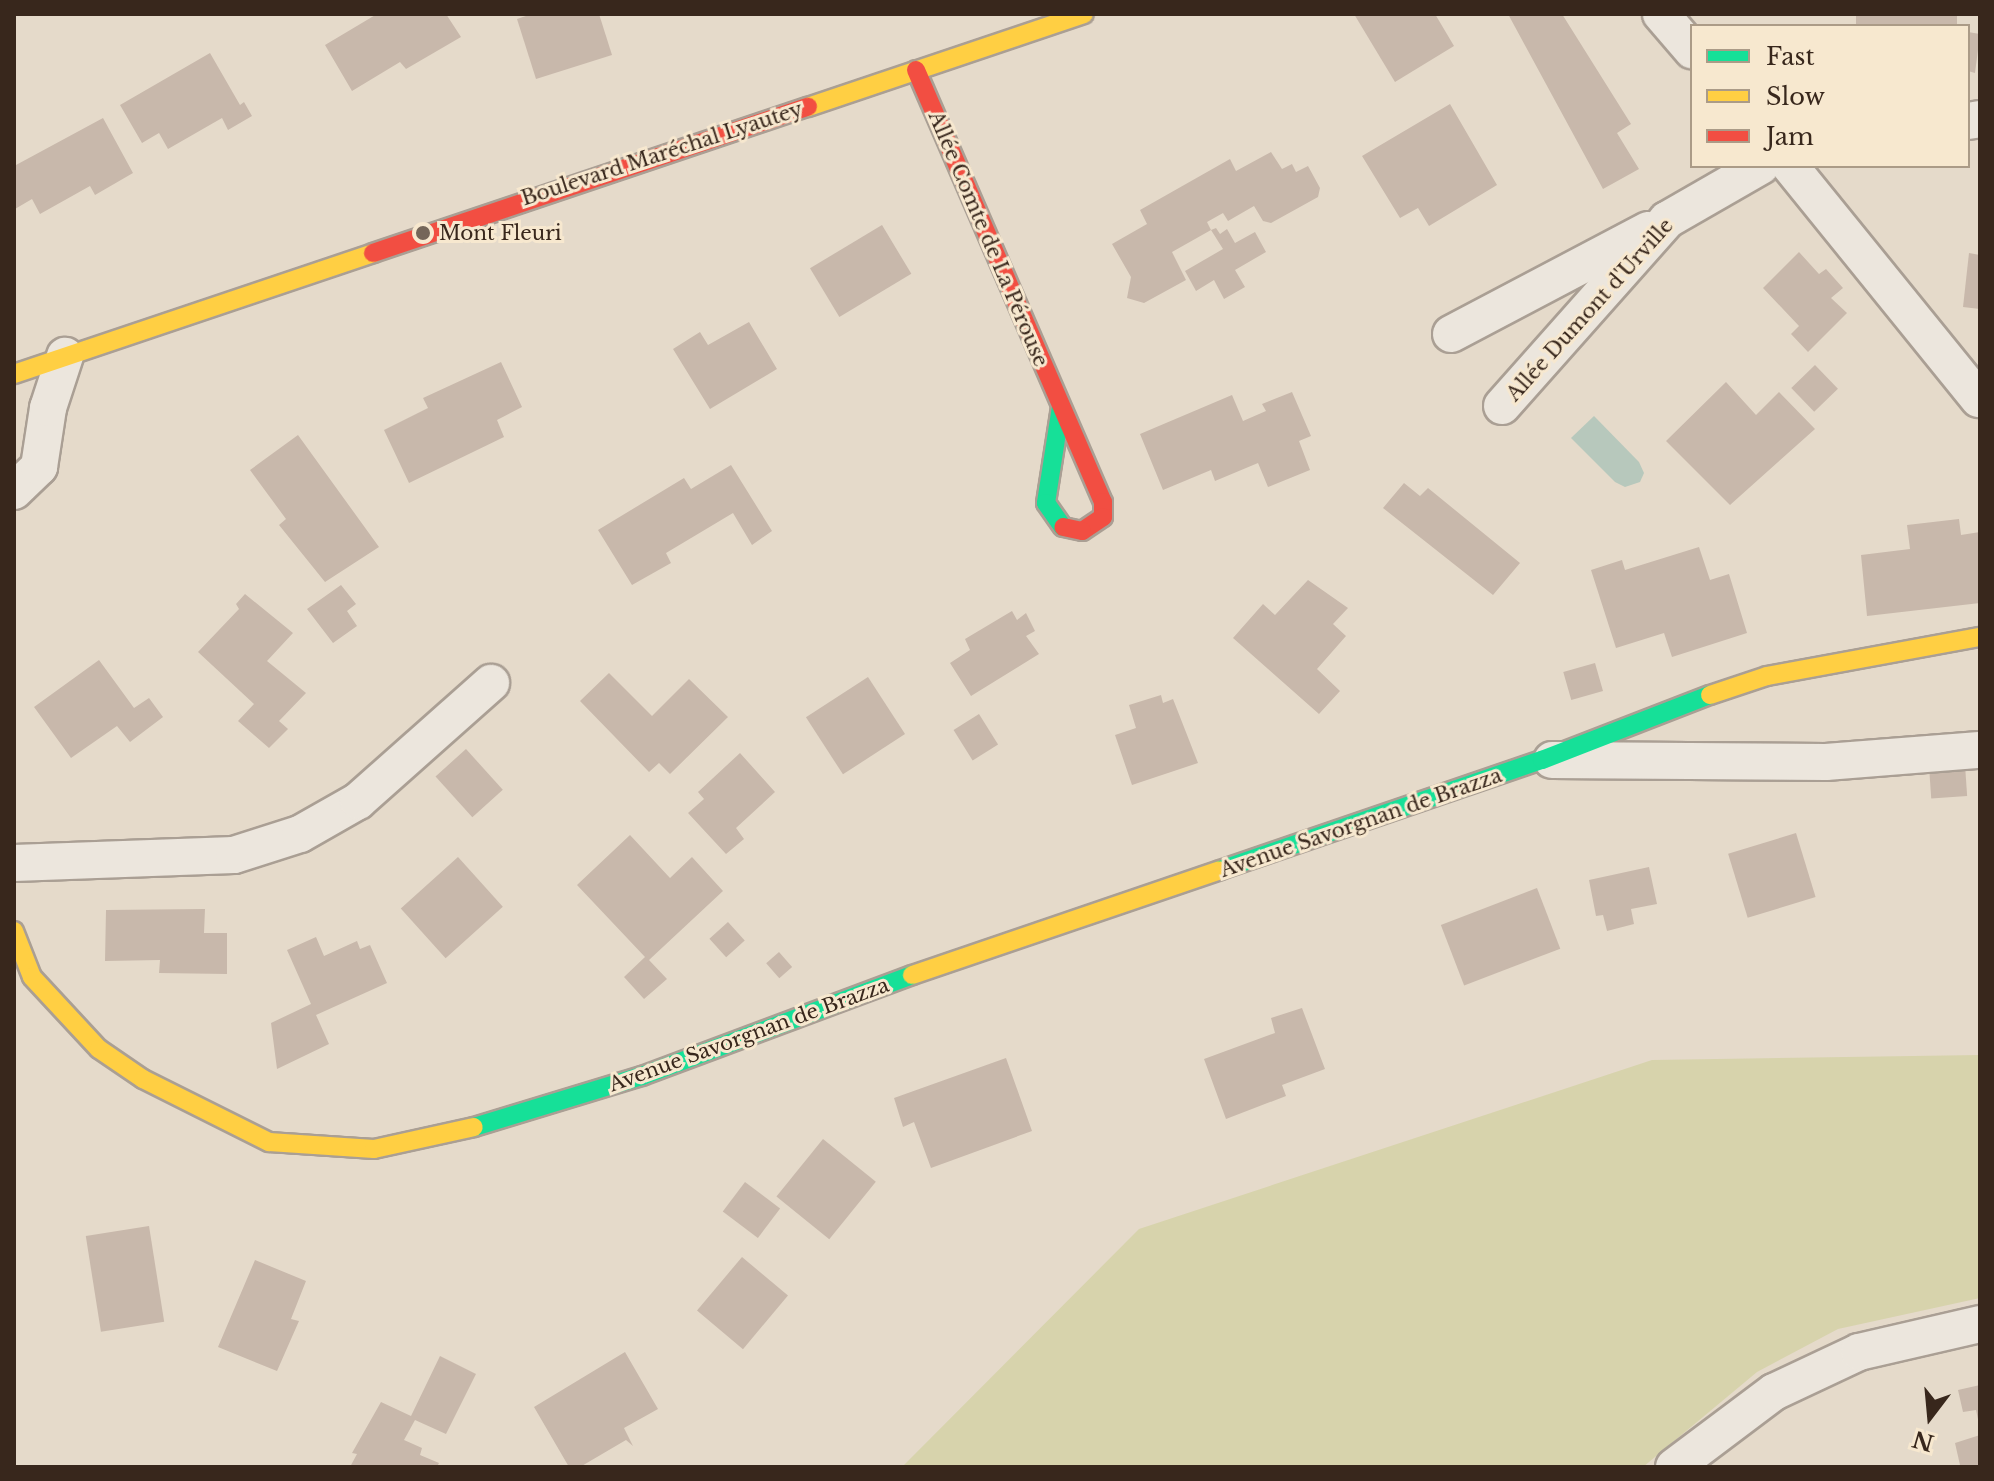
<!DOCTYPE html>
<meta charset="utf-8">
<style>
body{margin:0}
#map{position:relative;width:1994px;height:1481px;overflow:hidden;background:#e5daca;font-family:"Libre Baskerville",serif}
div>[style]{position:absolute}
.green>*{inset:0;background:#d7d3ac}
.water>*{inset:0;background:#b7c8bc}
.building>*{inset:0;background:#c8b8ab;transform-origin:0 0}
.roads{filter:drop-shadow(2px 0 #aa9f94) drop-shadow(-2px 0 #aa9f94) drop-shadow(0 2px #aa9f94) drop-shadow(0 -2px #aa9f94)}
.street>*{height:36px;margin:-18px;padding:0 18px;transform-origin:18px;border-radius:18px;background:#ece6dd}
.fast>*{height:18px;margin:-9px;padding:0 9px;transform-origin:9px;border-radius:9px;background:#16e098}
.slow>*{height:18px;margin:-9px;padding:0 9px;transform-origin:9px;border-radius:9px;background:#ffcf43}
.jam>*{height:18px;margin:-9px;padding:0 9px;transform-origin:9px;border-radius:9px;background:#f24e42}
.dots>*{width:22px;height:22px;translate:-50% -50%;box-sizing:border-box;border:4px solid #f7e8cf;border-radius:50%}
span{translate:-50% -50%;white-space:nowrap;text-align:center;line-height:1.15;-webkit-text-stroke:6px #f7e8cf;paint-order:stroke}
.street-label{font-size:20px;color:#38271c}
.poi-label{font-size:20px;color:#38271c}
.left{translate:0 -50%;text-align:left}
.frame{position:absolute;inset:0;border:16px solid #38271c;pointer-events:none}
.legend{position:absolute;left:1690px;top:24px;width:280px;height:144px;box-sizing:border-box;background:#f7e8cf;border:2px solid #ab9b87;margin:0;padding:10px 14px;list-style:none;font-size:24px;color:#38271c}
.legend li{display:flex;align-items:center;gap:16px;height:40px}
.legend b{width:40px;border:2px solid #ab9b87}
.north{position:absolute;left:1890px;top:1377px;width:80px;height:80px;-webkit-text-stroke:6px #f7e8cf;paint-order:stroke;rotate:196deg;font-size:22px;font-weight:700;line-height:32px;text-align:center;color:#38271c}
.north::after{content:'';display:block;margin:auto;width:28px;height:36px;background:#38271c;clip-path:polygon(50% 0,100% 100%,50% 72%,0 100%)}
</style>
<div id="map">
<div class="green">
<i style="clip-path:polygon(1980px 1055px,1980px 1298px,1838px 1329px,1757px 1372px,1643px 1467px,902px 1467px,1139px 1229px,1652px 1060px)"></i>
</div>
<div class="water">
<i style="clip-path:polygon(1594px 416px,1639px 462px,1644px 473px,1640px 482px,1625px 487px,1615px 482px,1571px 438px)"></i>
</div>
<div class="building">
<i style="clip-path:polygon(377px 14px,446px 14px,461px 37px,406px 69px,400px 62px,352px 91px,325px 45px)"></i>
<i style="clip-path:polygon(532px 14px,599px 14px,612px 55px,536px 79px,517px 19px)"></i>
<i style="clip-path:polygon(1354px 14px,1435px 14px,1454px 46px,1395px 82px)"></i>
<i style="clip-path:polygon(1508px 14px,1562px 14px,1631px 124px,1617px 133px,1639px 169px,1603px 189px)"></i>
<i style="left:1856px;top:14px;width:101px;height:12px"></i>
<i style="clip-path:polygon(1968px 32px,1980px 34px,1975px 73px,1968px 71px)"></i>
<i style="clip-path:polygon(210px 53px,240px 105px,244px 102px,252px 116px,228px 130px,222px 118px,168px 149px,159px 133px,142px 143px,120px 105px)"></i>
<i style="clip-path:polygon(1450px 104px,1497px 185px,1429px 226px,1418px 208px,1400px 218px,1362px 156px)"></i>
<i style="clip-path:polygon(103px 118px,133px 173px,95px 195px,90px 186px,40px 214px,32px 199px,15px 209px,14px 161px,16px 165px)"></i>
<i style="clip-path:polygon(1271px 152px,1282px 169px,1292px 164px,1296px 172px,1308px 166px,1320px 188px,1318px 197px,1271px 223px,1263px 221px,1254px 206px,1228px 221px,1223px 213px,1207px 222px,1211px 230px,1172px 252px,1186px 280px,1144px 303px,1127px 298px,1131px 277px,1112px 244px,1147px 224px,1140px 210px,1230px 159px,1236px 171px)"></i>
<i style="left:882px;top:225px;width:57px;height:84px;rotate:59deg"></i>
<i style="clip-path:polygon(1216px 228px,1220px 234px,1227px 229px,1235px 243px,1255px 232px,1266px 252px,1235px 270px,1245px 287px,1224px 299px,1214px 280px,1196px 291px,1185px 271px,1223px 249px,1211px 230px)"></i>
<i style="clip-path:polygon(1799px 252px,1819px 274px,1826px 269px,1843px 288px,1831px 298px,1847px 313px,1808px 352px,1791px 334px,1799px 326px,1763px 288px)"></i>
<i style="clip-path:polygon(1969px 253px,1980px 255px,1980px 309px,1963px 307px)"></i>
<i style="clip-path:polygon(749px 322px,777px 369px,710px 409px,673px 349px,700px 332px,708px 345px)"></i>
<i style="clip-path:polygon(501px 362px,522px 407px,497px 420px,504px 437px,409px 483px,384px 430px,428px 408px,423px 398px)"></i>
<i style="left:1815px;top:365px;width:33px;height:33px;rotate:46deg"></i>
<i style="clip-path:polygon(1726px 382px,1756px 415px,1779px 392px,1815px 429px,1730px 505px,1666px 441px)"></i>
<i style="clip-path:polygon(1292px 392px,1311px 436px,1299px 441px,1310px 470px,1268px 487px,1258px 463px,1215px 481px,1211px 470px,1163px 490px,1140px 434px,1232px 395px,1243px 421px,1266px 411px,1262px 404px)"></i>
<i style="clip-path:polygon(298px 435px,379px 547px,325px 582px,279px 525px,286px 519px,250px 470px)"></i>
<i style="clip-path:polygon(731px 465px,772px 531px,752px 545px,733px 513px,666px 553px,671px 563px,632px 585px,598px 530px,684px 478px,691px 489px)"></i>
<i style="clip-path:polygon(1404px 483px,1420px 496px,1428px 488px,1520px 563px,1493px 595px,1383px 508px)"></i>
<i style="clip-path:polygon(1959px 519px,1961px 535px,1980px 532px,1980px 603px,1867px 616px,1861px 555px,1910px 549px,1907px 525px)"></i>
<i style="clip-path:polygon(1699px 547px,1710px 580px,1729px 574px,1747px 633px,1672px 657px,1664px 633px,1616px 648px,1591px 570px,1622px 560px,1625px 570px)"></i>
<i style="clip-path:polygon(1308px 580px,1348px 608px,1333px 624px,1346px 636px,1317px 669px,1340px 691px,1319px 714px,1233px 638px,1263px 604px,1275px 615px)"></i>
<i style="clip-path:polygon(341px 585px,356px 604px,347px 611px,357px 626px,333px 643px,307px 609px)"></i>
<i style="clip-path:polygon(245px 594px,293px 633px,267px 661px,306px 693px,279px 721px,288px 729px,269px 748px,238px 721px,254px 704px,198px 652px,239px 609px,236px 604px)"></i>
<i style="clip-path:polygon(1012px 611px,1017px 620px,1026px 613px,1035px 631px,1026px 636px,1039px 654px,971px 696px,950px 663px,970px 650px,965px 639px)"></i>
<i style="clip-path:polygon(99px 660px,134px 708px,149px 698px,163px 717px,130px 742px,117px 726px,71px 758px,34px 707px)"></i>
<i style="left:1595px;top:663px;width:29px;height:33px;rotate:74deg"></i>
<i style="clip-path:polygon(609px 673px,652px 716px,689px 679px,728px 717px,670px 774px,659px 763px,649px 772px,580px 701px)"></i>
<i style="left:868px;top:677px;width:68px;height:74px;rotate:57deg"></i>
<i style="clip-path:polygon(1161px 695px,1163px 703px,1173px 699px,1198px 763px,1132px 785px,1115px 735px,1136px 728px,1129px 705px)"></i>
<i style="left:979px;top:714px;width:36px;height:30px;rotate:58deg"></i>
<i style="left:466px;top:749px;width:55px;height:41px;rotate:48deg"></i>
<i style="clip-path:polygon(740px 753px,775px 792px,736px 828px,744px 839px,726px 854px,688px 813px,704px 799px,698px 792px)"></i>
<i style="left:1965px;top:765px;width:31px;height:36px;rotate:86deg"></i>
<i style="left:1796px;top:833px;width:67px;height:71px;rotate:73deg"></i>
<i style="clip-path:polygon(630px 835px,670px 878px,692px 857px,723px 891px,649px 960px,667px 979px,644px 999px,624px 977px,645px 957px,577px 885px)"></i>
<i style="left:458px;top:857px;width:67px;height:77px;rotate:48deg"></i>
<i style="clip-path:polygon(1649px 867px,1657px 904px,1631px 909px,1634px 924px,1607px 931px,1603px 915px,1596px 916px,1589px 880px)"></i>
<i style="left:1537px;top:888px;width:65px;height:103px;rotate:69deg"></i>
<i style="clip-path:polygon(205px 909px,204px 933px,227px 933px,227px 974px,159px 973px,160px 960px,105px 961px,106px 910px)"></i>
<i style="left:728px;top:922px;width:25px;height:25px;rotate:48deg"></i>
<i style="clip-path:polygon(316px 937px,324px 956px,357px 941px,360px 949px,370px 945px,387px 983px,316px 1015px,329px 1044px,277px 1069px,271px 1023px,311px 1004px,287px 950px)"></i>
<i style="left:779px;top:952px;width:20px;height:17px;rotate:49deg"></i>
<i style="clip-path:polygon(1302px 1008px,1325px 1069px,1282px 1085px,1286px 1096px,1226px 1119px,1204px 1059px,1275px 1033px,1271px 1018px)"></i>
<i style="clip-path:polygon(1006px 1058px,1032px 1131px,931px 1168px,914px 1122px,903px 1127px,894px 1098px)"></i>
<i style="left:823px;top:1139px;width:68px;height:74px;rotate:39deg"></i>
<i style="left:745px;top:1182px;width:44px;height:37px;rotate:37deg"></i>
<i style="left:149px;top:1226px;width:97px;height:64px;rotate:81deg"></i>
<i style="left:742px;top:1257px;width:60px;height:70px;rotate:40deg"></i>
<i style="clip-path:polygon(255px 1260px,306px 1281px,291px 1319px,299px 1321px,277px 1371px,218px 1347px)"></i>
<i style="clip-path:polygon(625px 1352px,658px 1409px,624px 1428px,633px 1446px,626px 1440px,580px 1467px,569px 1467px,534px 1407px)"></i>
<i style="clip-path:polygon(440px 1356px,476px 1374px,446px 1434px,415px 1420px,404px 1440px,422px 1448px,420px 1455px,439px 1463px,437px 1467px,350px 1467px,357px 1454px,352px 1453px,381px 1402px,411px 1416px)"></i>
<i style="clip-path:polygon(1980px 1385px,1980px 1424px,1979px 1424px,1976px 1410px,1963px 1412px,1958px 1390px)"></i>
<i style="clip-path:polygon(1980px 1435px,1980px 1467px,1960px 1465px,1955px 1443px)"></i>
</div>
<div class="roads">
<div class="street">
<i style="left:1661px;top:14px;width:48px;rotate:49.3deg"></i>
<i style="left:1968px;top:121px;width:12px;rotate:-9deg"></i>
<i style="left:1790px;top:166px;width:300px;rotate:51deg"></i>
<i style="left:1451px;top:334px;width:223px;rotate:-27.8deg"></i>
<i style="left:1502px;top:406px;width:249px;rotate:-48.4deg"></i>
<i style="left:1667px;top:220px;width:108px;rotate:-29.9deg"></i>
<i style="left:14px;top:491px;width:35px;rotate:-44deg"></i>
<i style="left:39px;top:467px;width:60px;rotate:-81.3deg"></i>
<i style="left:48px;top:408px;width:55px;rotate:-71.9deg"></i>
<i style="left:1552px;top:760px;width:274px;rotate:0.4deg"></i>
<i style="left:1826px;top:762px;width:154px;rotate:-4.5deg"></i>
<i style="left:14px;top:863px;width:220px;rotate:-2.1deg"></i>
<i style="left:234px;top:855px;width:69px;rotate:-17.7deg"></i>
<i style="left:300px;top:834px;width:67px;rotate:-29.6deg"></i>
<i style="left:358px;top:801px;width:178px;rotate:-41.6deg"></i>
<i style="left:1674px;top:1467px;width:125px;rotate:-36.9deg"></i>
<i style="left:1774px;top:1392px;width:94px;rotate:-25.2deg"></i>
<i style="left:1859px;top:1352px;width:124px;rotate:-13deg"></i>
</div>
<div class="fast">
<i style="left:1061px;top:407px;width:97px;rotate:98.9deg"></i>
<i style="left:1046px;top:503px;width:29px;rotate:55deg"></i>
<i style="left:1220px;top:870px;width:340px;rotate:-18.9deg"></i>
<i style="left:1542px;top:760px;width:180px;rotate:-21.2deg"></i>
<i style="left:474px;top:1127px;width:176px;rotate:-16.9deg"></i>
<i style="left:642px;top:1076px;width:288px;rotate:-20.5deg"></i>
</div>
<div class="slow">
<i style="left:808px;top:107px;width:291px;rotate:-18.6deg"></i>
<i style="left:14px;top:374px;width:379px;rotate:-18.6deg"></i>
<i style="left:1710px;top:695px;width:60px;rotate:-18.4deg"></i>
<i style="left:1767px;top:676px;width:217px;rotate:-10.4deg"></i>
<i style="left:14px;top:931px;width:49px;rotate:68.6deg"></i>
<i style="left:32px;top:977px;width:98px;rotate:47.1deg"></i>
<i style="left:99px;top:1049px;width:53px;rotate:34.3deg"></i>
<i style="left:143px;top:1079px;width:141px;rotate:26.6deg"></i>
<i style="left:269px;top:1142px;width:105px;rotate:3.8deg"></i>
<i style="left:374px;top:1149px;width:102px;rotate:-12.4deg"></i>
<i style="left:912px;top:975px;width:325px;rotate:-18.8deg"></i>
</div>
<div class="jam">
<i style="left:916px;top:70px;width:471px;rotate:66.6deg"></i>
<i style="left:1103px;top:502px;width:15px;rotate:90deg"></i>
<i style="left:1103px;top:517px;width:25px;rotate:146deg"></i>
<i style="left:1082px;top:531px;width:19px;rotate:-168deg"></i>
<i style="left:373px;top:253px;width:459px;rotate:-18.6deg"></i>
</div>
</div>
<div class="dots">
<i style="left:423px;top:233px;background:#756659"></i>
</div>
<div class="street-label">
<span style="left:662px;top:154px;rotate:-18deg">Boulevard Maréchal Lyautey</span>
<span style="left:988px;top:239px;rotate:67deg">Allée Comte de La Pérouse</span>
<span style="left:1590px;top:310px;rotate:-48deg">Allée Dumont d'Urville</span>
<span style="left:1361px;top:823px;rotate:-19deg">Avenue Savorgnan de Brazza</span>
<span style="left:749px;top:1035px;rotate:-20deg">Avenue Savorgnan de Brazza</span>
</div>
<div class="poi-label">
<span class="left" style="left:439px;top:233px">Mont Fleuri</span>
</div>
<div class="frame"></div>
<ul class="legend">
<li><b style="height:10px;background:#16e098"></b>Fast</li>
<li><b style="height:10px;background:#ffcf43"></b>Slow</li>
<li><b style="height:10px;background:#f24e42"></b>Jam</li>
</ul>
<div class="north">N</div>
</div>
